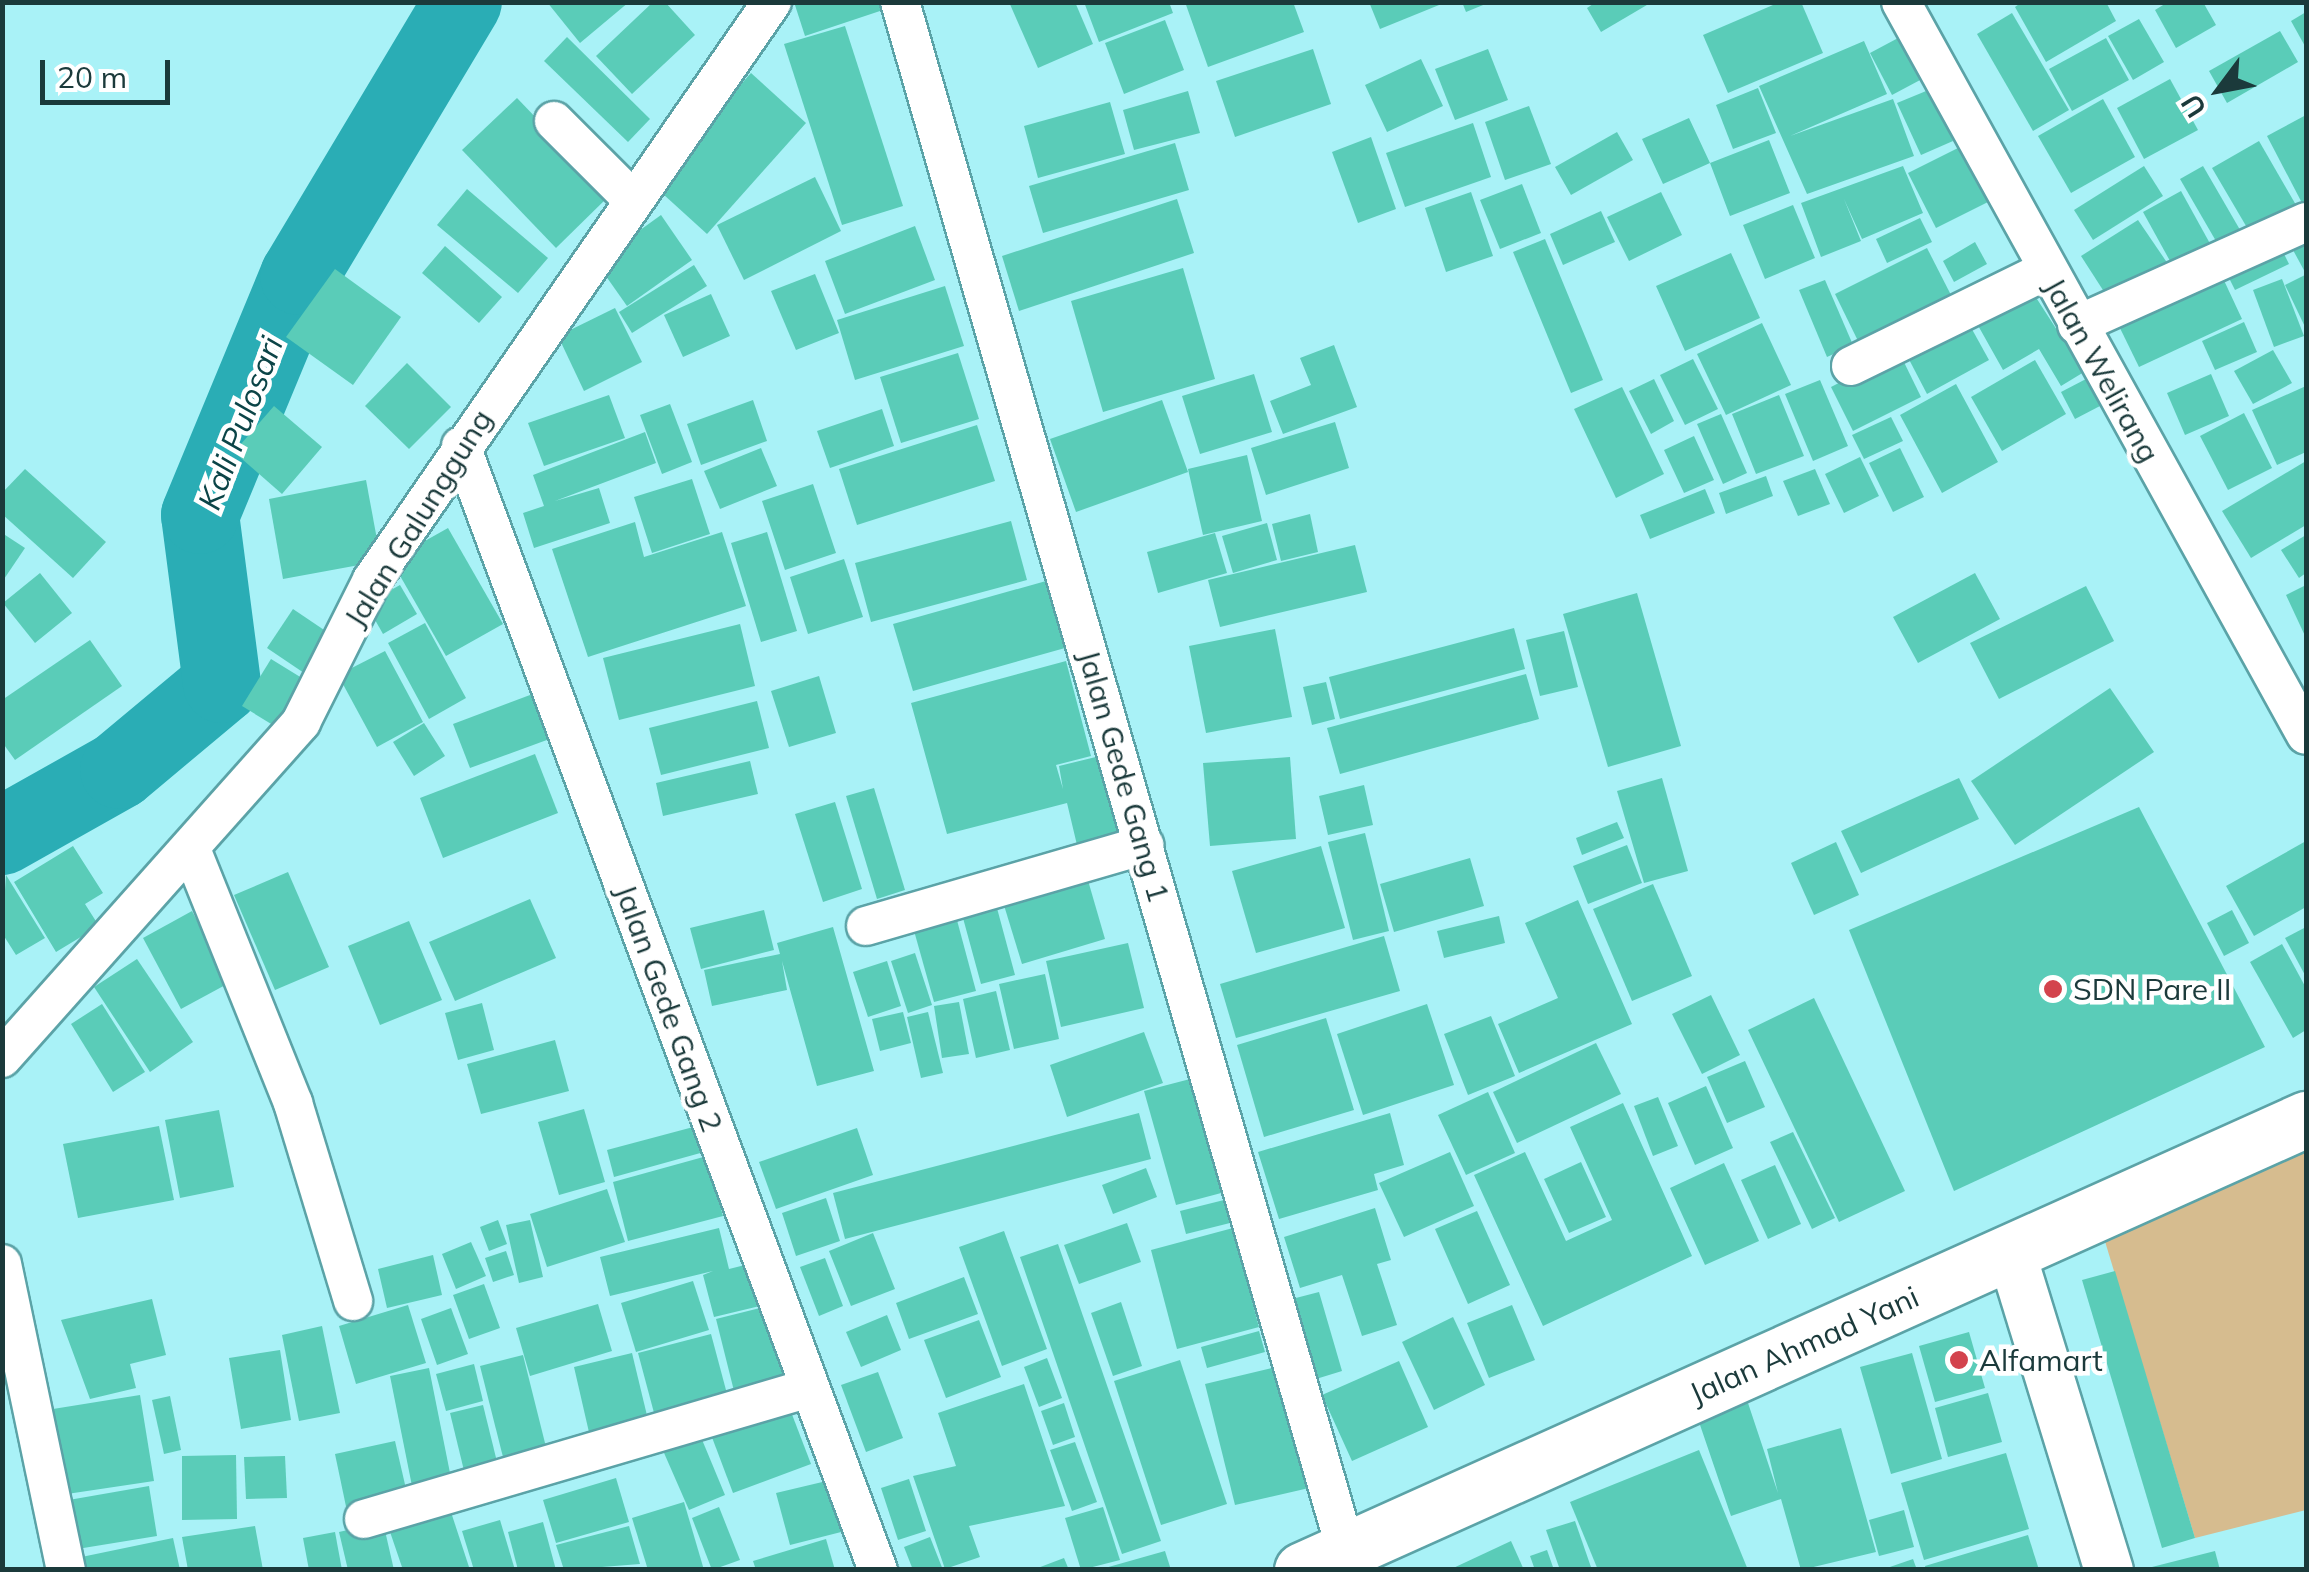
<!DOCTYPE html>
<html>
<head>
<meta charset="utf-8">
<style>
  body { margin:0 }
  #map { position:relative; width:2309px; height:1572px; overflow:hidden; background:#a9f2f7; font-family:Mulish,sans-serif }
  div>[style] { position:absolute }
  .green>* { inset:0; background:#d6bc8f }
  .river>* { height:78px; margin:-39px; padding:0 39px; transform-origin:39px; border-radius:39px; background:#2aadb5 }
  .building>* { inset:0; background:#5accb8 }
  .roads { filter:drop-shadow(2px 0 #5ba3a7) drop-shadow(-2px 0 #5ba3a7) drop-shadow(0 2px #5ba3a7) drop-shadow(0 -2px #5ba3a7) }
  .minor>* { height:38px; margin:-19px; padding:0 19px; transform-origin:19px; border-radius:19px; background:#fff }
  .tertiary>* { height:48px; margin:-24px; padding:0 24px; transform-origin:24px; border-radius:24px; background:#fff }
  .secondary>* { height:55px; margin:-27.5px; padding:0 27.5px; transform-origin:27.5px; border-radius:27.5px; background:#fff }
  .dots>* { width:28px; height:28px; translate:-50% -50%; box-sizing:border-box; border:5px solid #fff; border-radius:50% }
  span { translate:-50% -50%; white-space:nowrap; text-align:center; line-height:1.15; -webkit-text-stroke:9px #fff; paint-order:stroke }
  .street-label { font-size:30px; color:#1b3a3b }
  .poi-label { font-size:30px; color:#1b3a3b }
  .left { translate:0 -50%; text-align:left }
  .water-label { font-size:32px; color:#0b4447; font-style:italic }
  .frame { position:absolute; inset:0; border:5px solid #1b3a3b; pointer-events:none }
  .north { position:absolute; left:2169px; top:40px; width:100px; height:100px; -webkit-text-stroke:8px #fff; paint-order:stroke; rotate:238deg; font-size:28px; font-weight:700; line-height:40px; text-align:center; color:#1b3a3b }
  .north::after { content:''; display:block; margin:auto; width:35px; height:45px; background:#1b3a3b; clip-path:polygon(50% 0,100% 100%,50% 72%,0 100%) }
  .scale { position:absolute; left:40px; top:60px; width:130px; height:45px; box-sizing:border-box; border:5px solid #1b3a3b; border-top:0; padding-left:12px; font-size:30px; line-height:35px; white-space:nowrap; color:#1b3a3b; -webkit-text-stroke:8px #fff; paint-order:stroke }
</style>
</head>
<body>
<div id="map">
  <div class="green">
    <i style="clip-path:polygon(2306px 1119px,2306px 1510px,2195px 1538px,2097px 1215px)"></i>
  </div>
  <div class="river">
    <i style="left:2px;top:836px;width:134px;rotate:-29.4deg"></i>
    <i style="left:119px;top:770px;width:134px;rotate:-39.9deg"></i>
    <i style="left:222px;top:684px;width:170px;rotate:-97.4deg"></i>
    <i style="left:200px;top:515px;width:259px;rotate:-67.5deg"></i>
    <i style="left:299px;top:276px;width:319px;rotate:-59.1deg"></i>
  </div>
  <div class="building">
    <i style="clip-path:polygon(547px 2px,629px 2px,580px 43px)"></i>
    <i style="clip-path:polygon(653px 2px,665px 2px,695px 35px,632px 94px,596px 56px)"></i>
    <i style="clip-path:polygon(794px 2px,881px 2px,883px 10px,805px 36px)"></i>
    <i style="clip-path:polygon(1009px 2px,1075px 2px,1093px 44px,1038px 68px)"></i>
    <i style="clip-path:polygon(1084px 2px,1169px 2px,1173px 13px,1099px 42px)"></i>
    <i style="clip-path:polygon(1185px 2px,1293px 2px,1304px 32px,1208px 67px)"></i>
    <i style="clip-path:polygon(1369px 2px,1444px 2px,1444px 3px,1380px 29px)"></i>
    <i style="clip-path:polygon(1462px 2px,1488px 2px,1488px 3px,1466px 12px)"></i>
    <i style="clip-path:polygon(1596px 2px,1652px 2px,1601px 32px,1587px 8px)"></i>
    <i style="clip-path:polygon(1780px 2px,1801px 2px,1823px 53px,1728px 93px,1703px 35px)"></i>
    <i style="clip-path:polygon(2022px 2px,2106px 2px,2116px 21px,2046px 62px,2015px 7px)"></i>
    <i style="clip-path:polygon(2168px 2px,2203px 2px,2216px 25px,2176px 48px,2155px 10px)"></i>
    <i style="clip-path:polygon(2306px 12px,2306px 48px,2291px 21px)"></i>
    <i style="clip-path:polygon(2012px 13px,2069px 110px,2033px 131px,1977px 34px)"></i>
    <i style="clip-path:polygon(2139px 19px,2164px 62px,2133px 80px,2108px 36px)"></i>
    <i style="clip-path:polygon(1165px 20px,1184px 70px,1124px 94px,1105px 43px)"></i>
    <i style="clip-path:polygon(845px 26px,903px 206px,842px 225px,784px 44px)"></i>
    <i style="clip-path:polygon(2280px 31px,2298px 62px,2227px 103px,2209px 71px)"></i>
    <i style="clip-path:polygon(567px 37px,650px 119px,628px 142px,544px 61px)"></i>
    <i style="clip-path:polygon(1900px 37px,1922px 79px,1892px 95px,1870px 53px)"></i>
    <i style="clip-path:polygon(2106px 38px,2129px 80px,2072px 111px,2049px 69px)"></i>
    <i style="clip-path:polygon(1864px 41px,1887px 94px,1790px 136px,1893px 99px,1914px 156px,1807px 194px,1759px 86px)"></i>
    <i style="clip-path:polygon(1313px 49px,1331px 104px,1235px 137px,1216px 81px)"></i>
    <i style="clip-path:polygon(1488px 49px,1508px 100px,1455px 120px,1435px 69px)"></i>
    <i style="clip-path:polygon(1421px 59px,1443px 106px,1387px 132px,1365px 85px)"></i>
    <i style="clip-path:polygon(751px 73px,806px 123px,707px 234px,652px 184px)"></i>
    <i style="clip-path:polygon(2170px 79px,2198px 130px,2144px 159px,2117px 108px)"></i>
    <i style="clip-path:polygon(1758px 88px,1776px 133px,1733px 149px,1716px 105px)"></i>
    <i style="clip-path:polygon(1931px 89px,1953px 141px,1921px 155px,1897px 103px)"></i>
    <i style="clip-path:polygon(1188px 91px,1200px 133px,1134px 150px,1123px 110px)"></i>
    <i style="clip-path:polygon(517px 98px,610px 195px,556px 248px,462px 150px)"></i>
    <i style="clip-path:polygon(2103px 99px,2135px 157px,2071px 193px,2038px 136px)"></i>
    <i style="clip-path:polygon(1110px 102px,1125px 154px,1038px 178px,1024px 126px)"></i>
    <i style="clip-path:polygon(1529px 106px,1551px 164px,1505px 180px,1485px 122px)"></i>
    <i style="clip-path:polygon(2306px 115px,2306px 201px,2302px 203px,2267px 136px)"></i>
    <i style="clip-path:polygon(1689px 118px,1710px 163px,1769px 140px,1790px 193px,1730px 216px,1710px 163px,1663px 184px,1642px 139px)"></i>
    <i style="clip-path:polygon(1473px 123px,1491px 177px,1405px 207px,1386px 153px)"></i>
    <i style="clip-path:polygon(1617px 132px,1633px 160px,1571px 195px,1555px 167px)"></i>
    <i style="clip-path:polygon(1371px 137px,1396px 209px,1358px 223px,1332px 152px)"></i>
    <i style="clip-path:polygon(2259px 141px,2296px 205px,2249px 231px,2212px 168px)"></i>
    <i style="clip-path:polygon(1175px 143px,1189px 190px,1043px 233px,1029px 186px)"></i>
    <i style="clip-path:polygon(1962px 146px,1990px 201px,1936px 228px,1908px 173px)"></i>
    <i style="clip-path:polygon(1903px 166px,1923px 213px,1862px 239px,1844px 199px,1861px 241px,1821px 257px,1801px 203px)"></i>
    <i style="clip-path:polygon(2144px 166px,2163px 196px,2093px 240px,2074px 210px)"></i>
    <i style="clip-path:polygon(2203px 166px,2243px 235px,2220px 248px,2180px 179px)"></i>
    <i style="clip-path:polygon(815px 177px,841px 231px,744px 280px,717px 225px)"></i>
    <i style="clip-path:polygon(1522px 184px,1541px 233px,1500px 249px,1480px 200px)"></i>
    <i style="clip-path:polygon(467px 189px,548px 258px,518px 293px,437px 225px)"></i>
    <i style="clip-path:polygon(2181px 191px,2213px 249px,2175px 270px,2143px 212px)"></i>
    <i style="clip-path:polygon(1471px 192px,1493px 256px,1446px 272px,1425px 208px)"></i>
    <i style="clip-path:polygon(1661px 192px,1682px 235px,1629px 261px,1607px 217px)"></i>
    <i style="clip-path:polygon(1177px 199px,1194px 253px,1019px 311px,1002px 256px)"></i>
    <i style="clip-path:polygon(1793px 205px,1815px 258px,1765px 279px,1743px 225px)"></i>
    <i style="clip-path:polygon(1601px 211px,1615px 242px,1563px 265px,1550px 234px)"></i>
    <i style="clip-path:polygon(661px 215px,692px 260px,627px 306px,596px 262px)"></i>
    <i style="clip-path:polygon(1920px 218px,1932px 242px,1887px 263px,1876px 239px)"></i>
    <i style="clip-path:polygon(2138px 220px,2168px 264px,2110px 301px,2081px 256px)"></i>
    <i style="clip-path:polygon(915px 226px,935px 280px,845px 314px,825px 261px)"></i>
    <i style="clip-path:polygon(1545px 239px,1603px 380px,1571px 393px,1513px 252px)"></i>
    <i style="clip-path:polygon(1975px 242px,1987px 264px,1954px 282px,1943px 261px)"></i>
    <i style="clip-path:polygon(2306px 243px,2306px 274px,2293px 250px)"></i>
    <i style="clip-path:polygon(445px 246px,502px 297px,479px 323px,422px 273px)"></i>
    <i style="clip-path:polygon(2280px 246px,2289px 264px,2235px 290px,2226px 272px)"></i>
    <i style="clip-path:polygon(1927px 248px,1953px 299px,1860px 345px,1835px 294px)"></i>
    <i style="clip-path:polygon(1731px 253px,1760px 318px,1685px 351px,1656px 286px)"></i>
    <i style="clip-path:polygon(694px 265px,707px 286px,632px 333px,619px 312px)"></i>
    <i style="clip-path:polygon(1183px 268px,1215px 379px,1103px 412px,1071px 301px)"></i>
    <i style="clip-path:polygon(335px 269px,401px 317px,353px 385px,286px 337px)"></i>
    <i style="clip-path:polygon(815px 274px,839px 333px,796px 350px,771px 291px)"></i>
    <i style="clip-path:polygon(2221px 274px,2242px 319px,2139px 367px,2117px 322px)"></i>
    <i style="clip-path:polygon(2305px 275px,2306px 278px,2306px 329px,2285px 285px)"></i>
    <i style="clip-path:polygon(2282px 279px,2304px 336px,2274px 347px,2253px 290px)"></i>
    <i style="clip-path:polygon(1825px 280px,1853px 345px,1827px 357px,1799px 290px)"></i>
    <i style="clip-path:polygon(2026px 282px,2084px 372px,2061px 386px,2039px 349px,2003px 370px,1971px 313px)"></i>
    <i style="clip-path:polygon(945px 286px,964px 346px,855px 380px,837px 320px)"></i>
    <i style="clip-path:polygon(711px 294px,730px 336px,683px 357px,664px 315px)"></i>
    <i style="clip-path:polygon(615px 308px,642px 362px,584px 391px,558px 336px)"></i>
    <i style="clip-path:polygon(1963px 313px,1989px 360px,1927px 394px,1902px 346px)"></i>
    <i style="clip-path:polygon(2244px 322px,2257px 352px,2215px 370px,2202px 341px)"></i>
    <i style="clip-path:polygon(1762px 323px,1791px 385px,1726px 415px,1697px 354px)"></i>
    <i style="clip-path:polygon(1334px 345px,1357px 407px,1283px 434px,1270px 401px,1311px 385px,1300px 358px)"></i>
    <i style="clip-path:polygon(2273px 350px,2292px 383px,2253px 404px,2234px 371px)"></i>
    <i style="clip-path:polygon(1899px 352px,1921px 397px,1853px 431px,1831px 387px)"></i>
    <i style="clip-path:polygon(958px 353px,979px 419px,901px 443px,880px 377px)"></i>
    <i style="clip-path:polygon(1693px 359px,1718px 409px,1685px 425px,1660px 375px)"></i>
    <i style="clip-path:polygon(2035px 360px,2066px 414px,2002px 451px,1971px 397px)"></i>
    <i style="clip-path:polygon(407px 363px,451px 407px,409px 449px,365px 406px)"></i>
    <i style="clip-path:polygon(1254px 374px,1272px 432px,1200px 454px,1182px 396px)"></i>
    <i style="clip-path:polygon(2211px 374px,2229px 416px,2185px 435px,2167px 393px)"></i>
    <i style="clip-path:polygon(1654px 379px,1674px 421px,1651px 434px,1629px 391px)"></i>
    <i style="clip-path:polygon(2086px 379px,2100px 406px,2075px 419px,2061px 392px)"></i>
    <i style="clip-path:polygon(1820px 380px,1848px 446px,1813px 461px,1785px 394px)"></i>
    <i style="clip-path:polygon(1956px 384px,1998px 462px,1942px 493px,1900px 415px)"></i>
    <i style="clip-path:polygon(2306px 386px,2306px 452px,2277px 465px,2252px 410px)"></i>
    <i style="clip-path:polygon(1622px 387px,1664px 474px,1616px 498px,1574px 409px)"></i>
    <i style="clip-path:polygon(609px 395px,625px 438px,544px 466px,528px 423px)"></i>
    <i style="clip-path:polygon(1779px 395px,1804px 456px,1756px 474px,1732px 414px)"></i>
    <i style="clip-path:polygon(753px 400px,767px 441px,701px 465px,687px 424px)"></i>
    <i style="clip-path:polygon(1162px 400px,1188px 472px,1076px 512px,1050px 439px)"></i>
    <i style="clip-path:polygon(670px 404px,692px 462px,662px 474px,640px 415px)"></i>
    <i style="clip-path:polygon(274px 406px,322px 447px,282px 494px,234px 452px)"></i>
    <i style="clip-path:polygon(882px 409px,894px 446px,830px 468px,817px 431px)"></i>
    <i style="clip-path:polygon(2244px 413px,2272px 468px,2228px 490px,2200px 436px)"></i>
    <i style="clip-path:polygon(1721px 414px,1747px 473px,1723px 484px,1697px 424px)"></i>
    <i style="clip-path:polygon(1891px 417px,1903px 441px,1864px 459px,1852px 435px)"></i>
    <i style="clip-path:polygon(1335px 422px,1349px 468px,1266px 495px,1251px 448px)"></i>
    <i style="clip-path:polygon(977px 425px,995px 481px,857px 525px,839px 469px)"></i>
    <i style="clip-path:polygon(645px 432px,656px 463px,555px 501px,599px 488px,610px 523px,534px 548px,523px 513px,544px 506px,533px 475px)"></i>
    <i style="clip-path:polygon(1694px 436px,1714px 480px,1684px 493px,1664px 450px)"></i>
    <i style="clip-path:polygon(761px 448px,777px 486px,720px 509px,704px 471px)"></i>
    <i style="clip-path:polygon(1900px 448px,1924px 497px,1893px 512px,1869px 463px)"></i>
    <i style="clip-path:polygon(1247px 455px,1262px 521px,1203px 535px,1188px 469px)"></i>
    <i style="clip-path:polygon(1860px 457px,1879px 496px,1844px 513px,1825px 474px)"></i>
    <i style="clip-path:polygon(2306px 461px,2306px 525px,2251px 558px,2222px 511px)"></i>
    <i style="clip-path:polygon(25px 469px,106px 542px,73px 578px,2px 514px,2px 493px)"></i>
    <i style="clip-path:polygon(1815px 469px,1830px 504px,1798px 516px,1783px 481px)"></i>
    <i style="clip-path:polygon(1766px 476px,1773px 496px,1726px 514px,1719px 493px)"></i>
    <i style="clip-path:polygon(692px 479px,710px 534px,652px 553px,634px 497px)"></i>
    <i style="clip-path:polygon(366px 480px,381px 561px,283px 579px,269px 499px)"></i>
    <i style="clip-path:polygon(813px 484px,836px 553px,785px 570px,762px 501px)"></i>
    <i style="clip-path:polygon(1705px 489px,1715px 513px,1650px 539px,1640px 515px)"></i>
    <i style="clip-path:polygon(1310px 514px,1318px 552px,1281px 561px,1272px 524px)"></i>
    <i style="clip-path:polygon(1011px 521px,1027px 580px,871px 622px,855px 563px)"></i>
    <i style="clip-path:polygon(635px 522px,644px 557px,722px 532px,746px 606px,588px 657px,552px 549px)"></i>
    <i style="clip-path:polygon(1267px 523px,1277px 560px,1233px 573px,1222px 536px)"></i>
    <i style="clip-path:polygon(448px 528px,503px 624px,446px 656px,391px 560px)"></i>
    <i style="clip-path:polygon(767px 532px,797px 631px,761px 642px,731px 543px)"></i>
    <i style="clip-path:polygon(2px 533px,25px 548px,2px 582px)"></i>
    <i style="clip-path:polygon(1215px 533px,1227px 573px,1158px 593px,1147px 552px)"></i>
    <i style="clip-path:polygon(2306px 535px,2306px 573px,2299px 578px,2281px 550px)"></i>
    <i style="clip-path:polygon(1355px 545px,1367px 592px,1220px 627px,1208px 580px)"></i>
    <i style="clip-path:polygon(844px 559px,863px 617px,808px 634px,790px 577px)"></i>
    <i style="clip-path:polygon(40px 573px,72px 613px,35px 643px,3px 603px)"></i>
    <i style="clip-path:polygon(1975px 573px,2000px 619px,1918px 663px,1893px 617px)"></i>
    <i style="clip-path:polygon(1046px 581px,1065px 648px,913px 691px,893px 624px)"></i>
    <i style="clip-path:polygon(400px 585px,417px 614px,383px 634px,366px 604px)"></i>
    <i style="clip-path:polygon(2306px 585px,2306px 638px,2286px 595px)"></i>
    <i style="clip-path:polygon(2086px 586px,2114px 641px,1999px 699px,1970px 643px)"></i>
    <i style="clip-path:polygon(1637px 593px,1681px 746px,1608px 767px,1563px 614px)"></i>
    <i style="clip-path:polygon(293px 609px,333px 636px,307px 675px,267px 648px)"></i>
    <i style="clip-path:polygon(425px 623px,466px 698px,429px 719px,388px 643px)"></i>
    <i style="clip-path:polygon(740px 624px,755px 686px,619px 720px,603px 658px)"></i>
    <i style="clip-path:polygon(1514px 628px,1525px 669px,1340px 719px,1329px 677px)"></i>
    <i style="clip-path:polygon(1275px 629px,1292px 717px,1206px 733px,1189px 646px)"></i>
    <i style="clip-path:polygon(1564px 631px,1578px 687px,1540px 696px,1526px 640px)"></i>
    <i style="clip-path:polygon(90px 640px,122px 686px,15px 760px,2px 742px,2px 700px)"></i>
    <i style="clip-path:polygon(385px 651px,423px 722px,377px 747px,338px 675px)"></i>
    <i style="clip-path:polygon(271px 659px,310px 683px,281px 730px,242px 706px)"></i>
    <i style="clip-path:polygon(1066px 661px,1091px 756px,1056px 765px,1063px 789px,1059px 766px,1104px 755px,1121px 835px,1077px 845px,1067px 803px,947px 834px,911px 703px)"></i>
    <i style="clip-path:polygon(1526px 674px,1539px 719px,1340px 774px,1327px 728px)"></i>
    <i style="clip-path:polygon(819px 676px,836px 733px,789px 747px,771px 691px)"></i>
    <i style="clip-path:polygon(1326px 682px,1335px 719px,1312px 725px,1303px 687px)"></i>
    <i style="clip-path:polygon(2110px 688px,2154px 752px,2015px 845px,1971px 781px)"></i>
    <i style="clip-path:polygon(538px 692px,555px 737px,470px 768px,453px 724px)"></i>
    <i style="clip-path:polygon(757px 701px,769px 748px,661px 775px,649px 728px)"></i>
    <i style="clip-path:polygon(424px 723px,445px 756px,414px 776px,393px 742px)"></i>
    <i style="clip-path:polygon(535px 754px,558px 813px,443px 858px,420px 798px)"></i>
    <i style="clip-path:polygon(1290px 757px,1296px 839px,1210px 846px,1203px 763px)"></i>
    <i style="clip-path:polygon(750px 761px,758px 794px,663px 816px,656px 783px)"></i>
    <i style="clip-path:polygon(1662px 778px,1688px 871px,1644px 883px,1617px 791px)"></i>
    <i style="clip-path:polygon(1959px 778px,1979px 819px,1861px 873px,1841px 831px)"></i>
    <i style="clip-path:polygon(1364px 785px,1373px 825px,1328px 835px,1319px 796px)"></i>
    <i style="clip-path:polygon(874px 788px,905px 890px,877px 899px,846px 796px)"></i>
    <i style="clip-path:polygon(835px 802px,862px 889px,823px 902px,795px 814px)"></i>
    <i style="clip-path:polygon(2139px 807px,2265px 1047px,1954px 1191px,1849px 930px)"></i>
    <i style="clip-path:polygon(1617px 822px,1624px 838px,1582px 855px,1576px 838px)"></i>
    <i style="clip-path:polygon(1365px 833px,1389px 931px,1353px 940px,1328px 842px)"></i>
    <i style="clip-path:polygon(2306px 841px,2306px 907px,2254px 936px,2226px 886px)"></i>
    <i style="clip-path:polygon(1836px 842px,1859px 895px,1814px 915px,1791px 863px)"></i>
    <i style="clip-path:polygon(1627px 845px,1642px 883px,1588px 904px,1573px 866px)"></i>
    <i style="clip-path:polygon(73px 846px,103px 893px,85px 904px,99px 926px,56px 952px,14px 882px)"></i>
    <i style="clip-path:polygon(1321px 846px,1345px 928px,1256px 953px,1232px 871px)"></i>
    <i style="clip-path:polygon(1470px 858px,1484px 906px,1394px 932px,1380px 884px)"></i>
    <i style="clip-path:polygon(288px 872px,329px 967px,275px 990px,234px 895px)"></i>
    <i style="clip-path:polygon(6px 875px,45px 938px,16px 955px,2px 933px)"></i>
    <i style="clip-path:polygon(1087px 877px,1105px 939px,1022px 964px,1003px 902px)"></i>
    <i style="clip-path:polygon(1653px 884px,1692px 976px,1632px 1001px,1593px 909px)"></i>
    <i style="clip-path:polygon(994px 897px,1015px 975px,981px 984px,960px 907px)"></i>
    <i style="clip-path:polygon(530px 899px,556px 958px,455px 1001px,429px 942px)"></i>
    <i style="clip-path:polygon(1578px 900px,1632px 1024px,1519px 1073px,1498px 1024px,1558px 998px,1525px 923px)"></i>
    <i style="clip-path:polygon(954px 909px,976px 991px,934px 1002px,911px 920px)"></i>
    <i style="clip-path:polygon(764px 910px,774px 950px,701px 969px,690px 928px)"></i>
    <i style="clip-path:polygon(2232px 910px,2249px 943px,2224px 956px,2207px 923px)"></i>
    <i style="clip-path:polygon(192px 911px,229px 983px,181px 1009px,143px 938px)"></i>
    <i style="clip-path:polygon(1499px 916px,1505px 943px,1444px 958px,1437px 931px)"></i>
    <i style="clip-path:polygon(409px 921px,442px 1000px,380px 1025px,348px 946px)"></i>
    <i style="clip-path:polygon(833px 927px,874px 1071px,817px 1086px,782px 961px,787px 990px,712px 1006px,704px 970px,780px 954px,777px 943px)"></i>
    <i style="clip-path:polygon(2306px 927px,2306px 977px,2285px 938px)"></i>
    <i style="clip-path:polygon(1384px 936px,1400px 991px,1236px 1038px,1220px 984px)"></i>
    <i style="clip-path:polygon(1128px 943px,1144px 1008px,1061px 1027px,1046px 961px)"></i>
    <i style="clip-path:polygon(2282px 944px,2306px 988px,2306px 1030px,2293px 1038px,2250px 962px)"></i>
    <i style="clip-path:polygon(915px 953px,932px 1005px,908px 1013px,891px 961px)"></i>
    <i style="clip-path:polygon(137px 959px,193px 1042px,150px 1072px,94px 987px)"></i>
    <i style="clip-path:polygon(887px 961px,901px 1006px,868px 1017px,853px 972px)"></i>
    <i style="clip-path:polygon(1045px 974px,1059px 1039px,1014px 1049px,999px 984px)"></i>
    <i style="clip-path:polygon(996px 991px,1010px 1050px,976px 1058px,963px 999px)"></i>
    <i style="clip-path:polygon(1711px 995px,1740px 1055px,1702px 1074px,1672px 1014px)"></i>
    <i style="clip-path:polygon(1814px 998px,1905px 1191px,1839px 1222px,1748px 1030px)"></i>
    <i style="clip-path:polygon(959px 1002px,969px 1054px,942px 1058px,934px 1006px)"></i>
    <i style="clip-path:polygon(482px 1003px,494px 1050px,458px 1060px,445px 1013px)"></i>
    <i style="clip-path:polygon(102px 1004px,145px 1072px,113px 1092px,71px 1024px)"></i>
    <i style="clip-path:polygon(1427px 1004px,1454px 1085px,1363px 1115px,1337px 1034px)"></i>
    <i style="clip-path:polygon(903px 1012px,911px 1043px,880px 1051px,872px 1019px)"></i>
    <i style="clip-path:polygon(928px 1012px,943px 1073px,921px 1078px,907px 1017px)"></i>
    <i style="clip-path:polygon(1491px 1016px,1515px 1076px,1468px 1095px,1444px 1034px)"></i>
    <i style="clip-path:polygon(1326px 1018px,1354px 1110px,1264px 1137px,1237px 1045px)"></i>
    <i style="clip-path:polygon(1144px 1032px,1163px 1083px,1067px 1117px,1050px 1065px)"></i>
    <i style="clip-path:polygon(555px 1040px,569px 1091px,481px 1114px,467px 1064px)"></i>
    <i style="clip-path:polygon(1596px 1043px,1621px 1094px,1517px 1143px,1493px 1092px)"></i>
    <i style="clip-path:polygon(1745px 1061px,1765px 1107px,1727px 1123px,1707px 1077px)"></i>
    <i style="clip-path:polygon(1194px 1078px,1225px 1192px,1176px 1205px,1144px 1091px)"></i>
    <i style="clip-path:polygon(1706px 1086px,1733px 1148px,1695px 1165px,1668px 1103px)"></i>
    <i style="clip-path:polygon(1488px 1092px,1515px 1153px,1466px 1175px,1438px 1115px)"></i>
    <i style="clip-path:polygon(1658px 1097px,1678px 1146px,1653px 1156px,1634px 1106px)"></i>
    <i style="clip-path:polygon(1623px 1103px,1692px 1256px,1543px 1326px,1474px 1175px,1525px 1152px,1566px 1241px,1612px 1220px,1570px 1127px)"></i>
    <i style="clip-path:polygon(584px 1109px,605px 1182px,559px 1195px,538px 1122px)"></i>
    <i style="clip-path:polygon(219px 1110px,234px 1187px,180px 1198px,165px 1120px)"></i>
    <i style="clip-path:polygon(1139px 1113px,1151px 1159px,845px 1239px,833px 1193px)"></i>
    <i style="clip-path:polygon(1390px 1113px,1404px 1165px,1374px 1174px,1378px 1190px,1279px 1219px,1258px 1152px)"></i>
    <i style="clip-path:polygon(159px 1126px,174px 1200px,78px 1218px,63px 1144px)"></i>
    <i style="clip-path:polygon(697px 1126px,704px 1152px,614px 1177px,607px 1150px)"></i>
    <i style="clip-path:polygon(857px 1128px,873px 1175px,776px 1209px,759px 1162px)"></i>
    <i style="clip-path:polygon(1793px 1132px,1835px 1218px,1812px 1229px,1770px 1142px)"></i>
    <i style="clip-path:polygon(1450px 1152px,1474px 1206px,1404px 1237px,1379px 1183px)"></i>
    <i style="clip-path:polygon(707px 1156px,723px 1216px,628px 1241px,613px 1182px)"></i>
    <i style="clip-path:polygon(1581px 1162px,1606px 1217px,1569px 1233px,1544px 1179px)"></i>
    <i style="clip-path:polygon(1724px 1163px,1759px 1241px,1705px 1265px,1670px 1188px)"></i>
    <i style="clip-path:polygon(1775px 1165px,1801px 1224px,1768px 1239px,1741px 1180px)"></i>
    <i style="clip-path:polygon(1146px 1168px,1157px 1197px,1113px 1214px,1102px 1185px)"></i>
    <i style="clip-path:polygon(607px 1189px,625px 1242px,547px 1267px,530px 1214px)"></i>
    <i style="clip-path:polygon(826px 1198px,840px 1241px,796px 1256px,782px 1213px)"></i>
    <i style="clip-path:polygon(1232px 1198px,1238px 1221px,1186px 1234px,1180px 1211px)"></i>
    <i style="clip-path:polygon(1375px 1208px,1391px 1260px,1377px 1264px,1397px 1325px,1362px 1336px,1342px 1275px,1300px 1288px,1284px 1237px)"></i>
    <i style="clip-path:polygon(1477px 1211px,1510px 1285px,1468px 1304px,1435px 1229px)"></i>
    <i style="clip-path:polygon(498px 1220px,507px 1244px,489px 1251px,480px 1227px)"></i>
    <i style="clip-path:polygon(530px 1220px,543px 1277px,519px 1283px,506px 1225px)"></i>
    <i style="clip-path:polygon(1127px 1223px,1141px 1262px,1079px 1284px,1064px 1245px)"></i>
    <i style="clip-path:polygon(719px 1228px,729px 1269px,753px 1263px,764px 1305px,714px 1317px,703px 1275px,713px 1271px,610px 1296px,600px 1257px)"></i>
    <i style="clip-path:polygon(1233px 1228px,1259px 1327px,1177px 1349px,1151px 1250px)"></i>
    <i style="clip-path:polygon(1004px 1231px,1047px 1349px,1002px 1366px,959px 1247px)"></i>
    <i style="clip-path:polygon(873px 1233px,895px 1289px,851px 1306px,829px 1251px)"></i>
    <i style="clip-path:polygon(471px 1242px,486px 1276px,456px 1289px,442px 1254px)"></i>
    <i style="clip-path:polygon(1058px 1244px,1161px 1541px,1122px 1554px,1020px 1257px)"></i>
    <i style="clip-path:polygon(506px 1251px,514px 1275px,493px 1282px,485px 1258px)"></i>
    <i style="clip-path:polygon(433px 1255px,442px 1295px,387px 1308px,378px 1269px)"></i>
    <i style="clip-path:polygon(825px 1258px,843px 1306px,819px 1316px,800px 1267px)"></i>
    <i style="clip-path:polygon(2115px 1271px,2195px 1538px,2162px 1548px,2082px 1280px)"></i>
    <i style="clip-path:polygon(964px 1277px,978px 1314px,909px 1339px,896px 1303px)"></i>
    <i style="clip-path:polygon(693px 1281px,709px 1330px,636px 1352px,621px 1303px)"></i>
    <i style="clip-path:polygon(484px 1284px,500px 1328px,469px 1339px,453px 1295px)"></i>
    <i style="clip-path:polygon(1319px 1292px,1342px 1371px,1316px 1379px,1292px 1299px)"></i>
    <i style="clip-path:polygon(152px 1299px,166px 1355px,130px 1364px,136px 1388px,90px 1399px,61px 1320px)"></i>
    <i style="clip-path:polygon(1121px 1302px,1142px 1366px,1113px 1376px,1091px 1313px)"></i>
    <i style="clip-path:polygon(598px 1304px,612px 1351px,530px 1376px,516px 1328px)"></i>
    <i style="clip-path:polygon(408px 1305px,426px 1363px,356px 1384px,339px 1326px)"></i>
    <i style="clip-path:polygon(1512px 1305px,1535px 1360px,1489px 1378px,1467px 1323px)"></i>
    <i style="clip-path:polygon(768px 1306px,790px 1390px,737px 1403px,716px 1319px)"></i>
    <i style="clip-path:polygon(451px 1308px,468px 1354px,437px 1365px,421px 1319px)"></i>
    <i style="clip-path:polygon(887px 1315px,901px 1350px,861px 1367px,846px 1332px)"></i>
    <i style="clip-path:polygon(1453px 1317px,1485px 1385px,1434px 1410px,1402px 1342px)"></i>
    <i style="clip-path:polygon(979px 1320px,1001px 1377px,946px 1398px,924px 1340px)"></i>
    <i style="clip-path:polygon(322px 1326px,340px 1413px,299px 1421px,282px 1335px)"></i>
    <i style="clip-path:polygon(1259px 1331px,1265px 1352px,1207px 1368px,1201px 1347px)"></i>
    <i style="clip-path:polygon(1969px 1332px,1985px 1388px,1935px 1402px,1919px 1346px)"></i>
    <i style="clip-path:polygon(711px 1334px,730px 1405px,657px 1424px,638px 1353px)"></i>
    <i style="clip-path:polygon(280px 1350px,291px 1420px,241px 1429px,229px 1358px)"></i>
    <i style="clip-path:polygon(632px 1353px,650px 1428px,591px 1441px,574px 1367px)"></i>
    <i style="clip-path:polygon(1912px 1353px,1942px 1459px,1891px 1474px,1860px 1367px)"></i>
    <i style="clip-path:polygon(523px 1355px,548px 1455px,505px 1465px,480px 1366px)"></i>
    <i style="clip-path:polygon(1047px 1358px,1062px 1398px,1039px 1407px,1024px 1367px)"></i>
    <i style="clip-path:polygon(1180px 1360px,1227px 1504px,1161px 1525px,1114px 1381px)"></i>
    <i style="clip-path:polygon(1399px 1361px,1428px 1427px,1352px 1461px,1322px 1395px)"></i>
    <i style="clip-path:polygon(474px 1364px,483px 1401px,446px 1411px,436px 1374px)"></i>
    <i style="clip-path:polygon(1280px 1366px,1309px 1488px,1235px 1505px,1205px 1384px)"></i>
    <i style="clip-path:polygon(429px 1368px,453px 1488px,414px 1496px,390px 1376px)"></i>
    <i style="clip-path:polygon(878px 1372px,903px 1438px,866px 1452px,841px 1385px)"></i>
    <i style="clip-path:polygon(1024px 1384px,1065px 1506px,969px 1526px,980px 1557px,945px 1569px,913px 1476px,956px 1466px,938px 1413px)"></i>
    <i style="clip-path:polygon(1988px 1393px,2002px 1442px,1948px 1457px,1935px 1408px)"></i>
    <i style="clip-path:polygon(140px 1395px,154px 1481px,67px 1494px,53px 1409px)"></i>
    <i style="clip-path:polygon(170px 1396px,181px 1450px,164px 1454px,152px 1400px)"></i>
    <i style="clip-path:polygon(1064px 1403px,1075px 1437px,1053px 1445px,1041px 1411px)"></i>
    <i style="clip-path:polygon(1748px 1403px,1778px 1493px,1767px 1449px,1841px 1428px,1876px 1552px,1801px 1570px,1781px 1499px,1731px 1516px,1698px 1419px)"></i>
    <i style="clip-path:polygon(788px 1404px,811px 1464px,733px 1493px,710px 1432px)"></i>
    <i style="clip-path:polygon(483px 1405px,500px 1474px,467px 1483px,450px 1413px)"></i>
    <i style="clip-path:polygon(698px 1430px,725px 1495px,689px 1510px,661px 1446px)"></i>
    <i style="clip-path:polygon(395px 1441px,409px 1502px,348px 1516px,335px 1454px)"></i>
    <i style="clip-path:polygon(1075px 1442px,1097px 1502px,1072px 1511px,1050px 1450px)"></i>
    <i style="clip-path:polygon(1699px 1450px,1748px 1570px,1598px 1570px,1570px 1502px)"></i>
    <i style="clip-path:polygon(2006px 1453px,2029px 1529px,1924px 1560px,1901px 1483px)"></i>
    <i style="clip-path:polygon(236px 1455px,237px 1519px,182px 1520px,182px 1456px)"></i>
    <i style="clip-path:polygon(285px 1456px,287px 1498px,246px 1499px,244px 1457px)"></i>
    <i style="clip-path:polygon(616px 1478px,629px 1522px,556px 1543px,543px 1500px)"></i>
    <i style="clip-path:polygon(835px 1479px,849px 1530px,790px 1545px,776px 1493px)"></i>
    <i style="clip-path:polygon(909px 1479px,926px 1531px,898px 1540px,881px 1488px)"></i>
    <i style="clip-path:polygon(149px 1486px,157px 1536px,71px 1550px,63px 1501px)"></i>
    <i style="clip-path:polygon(684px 1502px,704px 1570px,648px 1570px,632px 1518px)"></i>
    <i style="clip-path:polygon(448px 1503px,470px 1570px,403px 1570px,387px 1523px)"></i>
    <i style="clip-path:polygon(719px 1507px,740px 1560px,712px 1570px,692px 1518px)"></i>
    <i style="clip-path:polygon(1103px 1507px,1120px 1560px,1081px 1570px,1065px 1518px)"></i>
    <i style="clip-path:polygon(1904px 1510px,1914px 1547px,1879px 1556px,1869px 1520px)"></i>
    <i style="clip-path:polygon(500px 1520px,515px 1570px,474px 1570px,462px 1531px)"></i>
    <i style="clip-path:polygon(1575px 1521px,1592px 1570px,1560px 1570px,1546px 1530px)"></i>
    <i style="clip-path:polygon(383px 1522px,394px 1570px,348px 1570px,339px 1532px)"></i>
    <i style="clip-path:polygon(543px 1522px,556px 1570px,518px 1570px,508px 1532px)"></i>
    <i style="clip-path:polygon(255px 1526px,263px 1570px,188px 1570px,182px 1537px)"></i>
    <i style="clip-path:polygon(629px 1526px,640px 1564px,564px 1570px,556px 1545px)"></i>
    <i style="clip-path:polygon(335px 1532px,342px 1570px,309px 1570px,303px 1538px)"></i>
    <i style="clip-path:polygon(2028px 1535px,2039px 1570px,1926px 1570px,1925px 1566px)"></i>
    <i style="clip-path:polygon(930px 1537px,943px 1570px,913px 1570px,904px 1547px)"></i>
    <i style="clip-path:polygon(173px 1538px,180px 1570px,69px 1570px,67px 1560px)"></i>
    <i style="clip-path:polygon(826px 1539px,835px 1570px,756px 1570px,753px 1561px)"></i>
    <i style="clip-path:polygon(1511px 1541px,1524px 1570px,1449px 1570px)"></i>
    <i style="clip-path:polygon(1547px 1550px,1554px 1570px,1535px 1570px,1530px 1556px)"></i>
    <i style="clip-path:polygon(1165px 1551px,1171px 1570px,1105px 1570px,1105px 1568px)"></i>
    <i style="clip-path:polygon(2215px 1551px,2220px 1570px,2148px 1570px,2148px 1568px)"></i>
    <i style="clip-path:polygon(1064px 1558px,1069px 1570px,1035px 1570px,1035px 1569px)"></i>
    <i style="clip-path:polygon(1913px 1559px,1917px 1570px,1884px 1570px,1884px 1569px)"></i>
  </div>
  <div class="roads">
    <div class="minor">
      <i style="left:900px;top:2px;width:1611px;rotate:73.93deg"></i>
      <i style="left:1901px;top:2px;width:837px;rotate:61.08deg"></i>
      <i style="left:554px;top:121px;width:112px;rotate:45deg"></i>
      <i style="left:2077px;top:325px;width:251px;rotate:-24.2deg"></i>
      <i style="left:1851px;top:366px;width:218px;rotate:-26.1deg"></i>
      <i style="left:461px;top:446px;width:1199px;rotate:69.65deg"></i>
      <i style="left:191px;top:849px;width:274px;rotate:68.1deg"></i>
      <i style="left:293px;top:1103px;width:207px;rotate:73.1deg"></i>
      <i style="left:866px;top:926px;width:290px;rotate:-16.2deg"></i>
      <i style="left:2px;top:1058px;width:450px;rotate:-48.3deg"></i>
      <i style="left:301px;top:722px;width:159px;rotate:-63.4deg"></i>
      <i style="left:372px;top:580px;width:703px;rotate:-55.32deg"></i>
      <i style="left:2px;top:1264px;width:313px;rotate:78.2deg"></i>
      <i style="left:364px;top:1519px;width:461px;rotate:-16.4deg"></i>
    </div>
    <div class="tertiary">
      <i style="left:2011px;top:1252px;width:333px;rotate:72.9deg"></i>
    </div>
    <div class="secondary">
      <i style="left:1302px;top:1570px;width:1101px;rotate:-24.19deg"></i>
    </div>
  </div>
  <div class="dots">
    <i style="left:2053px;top:989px;background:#d3434d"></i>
    <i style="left:1959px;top:1360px;background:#d3434d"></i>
  </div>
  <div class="street-label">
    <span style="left:2102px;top:370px;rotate:61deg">Jalan Welirang</span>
    <span style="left:418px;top:518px;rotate:-58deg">Jalan Galunggung</span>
    <span style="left:1124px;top:776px;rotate:74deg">Jalan Gede Gang 1</span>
    <span style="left:669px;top:1008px;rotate:70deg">Jalan Gede Gang 2</span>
    <span style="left:1804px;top:1345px;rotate:-24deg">Jalan Ahmad Yani</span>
  </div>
  <div class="poi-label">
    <span class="left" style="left:2073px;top:989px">SDN Pare II</span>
    <span class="left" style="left:1979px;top:1360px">Alfamart</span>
  </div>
  <div class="water-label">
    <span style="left:240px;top:423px;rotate:-69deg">Kali Pulosari</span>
  </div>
  <div class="frame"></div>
  <div class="north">U</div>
  <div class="scale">20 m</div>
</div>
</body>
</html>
